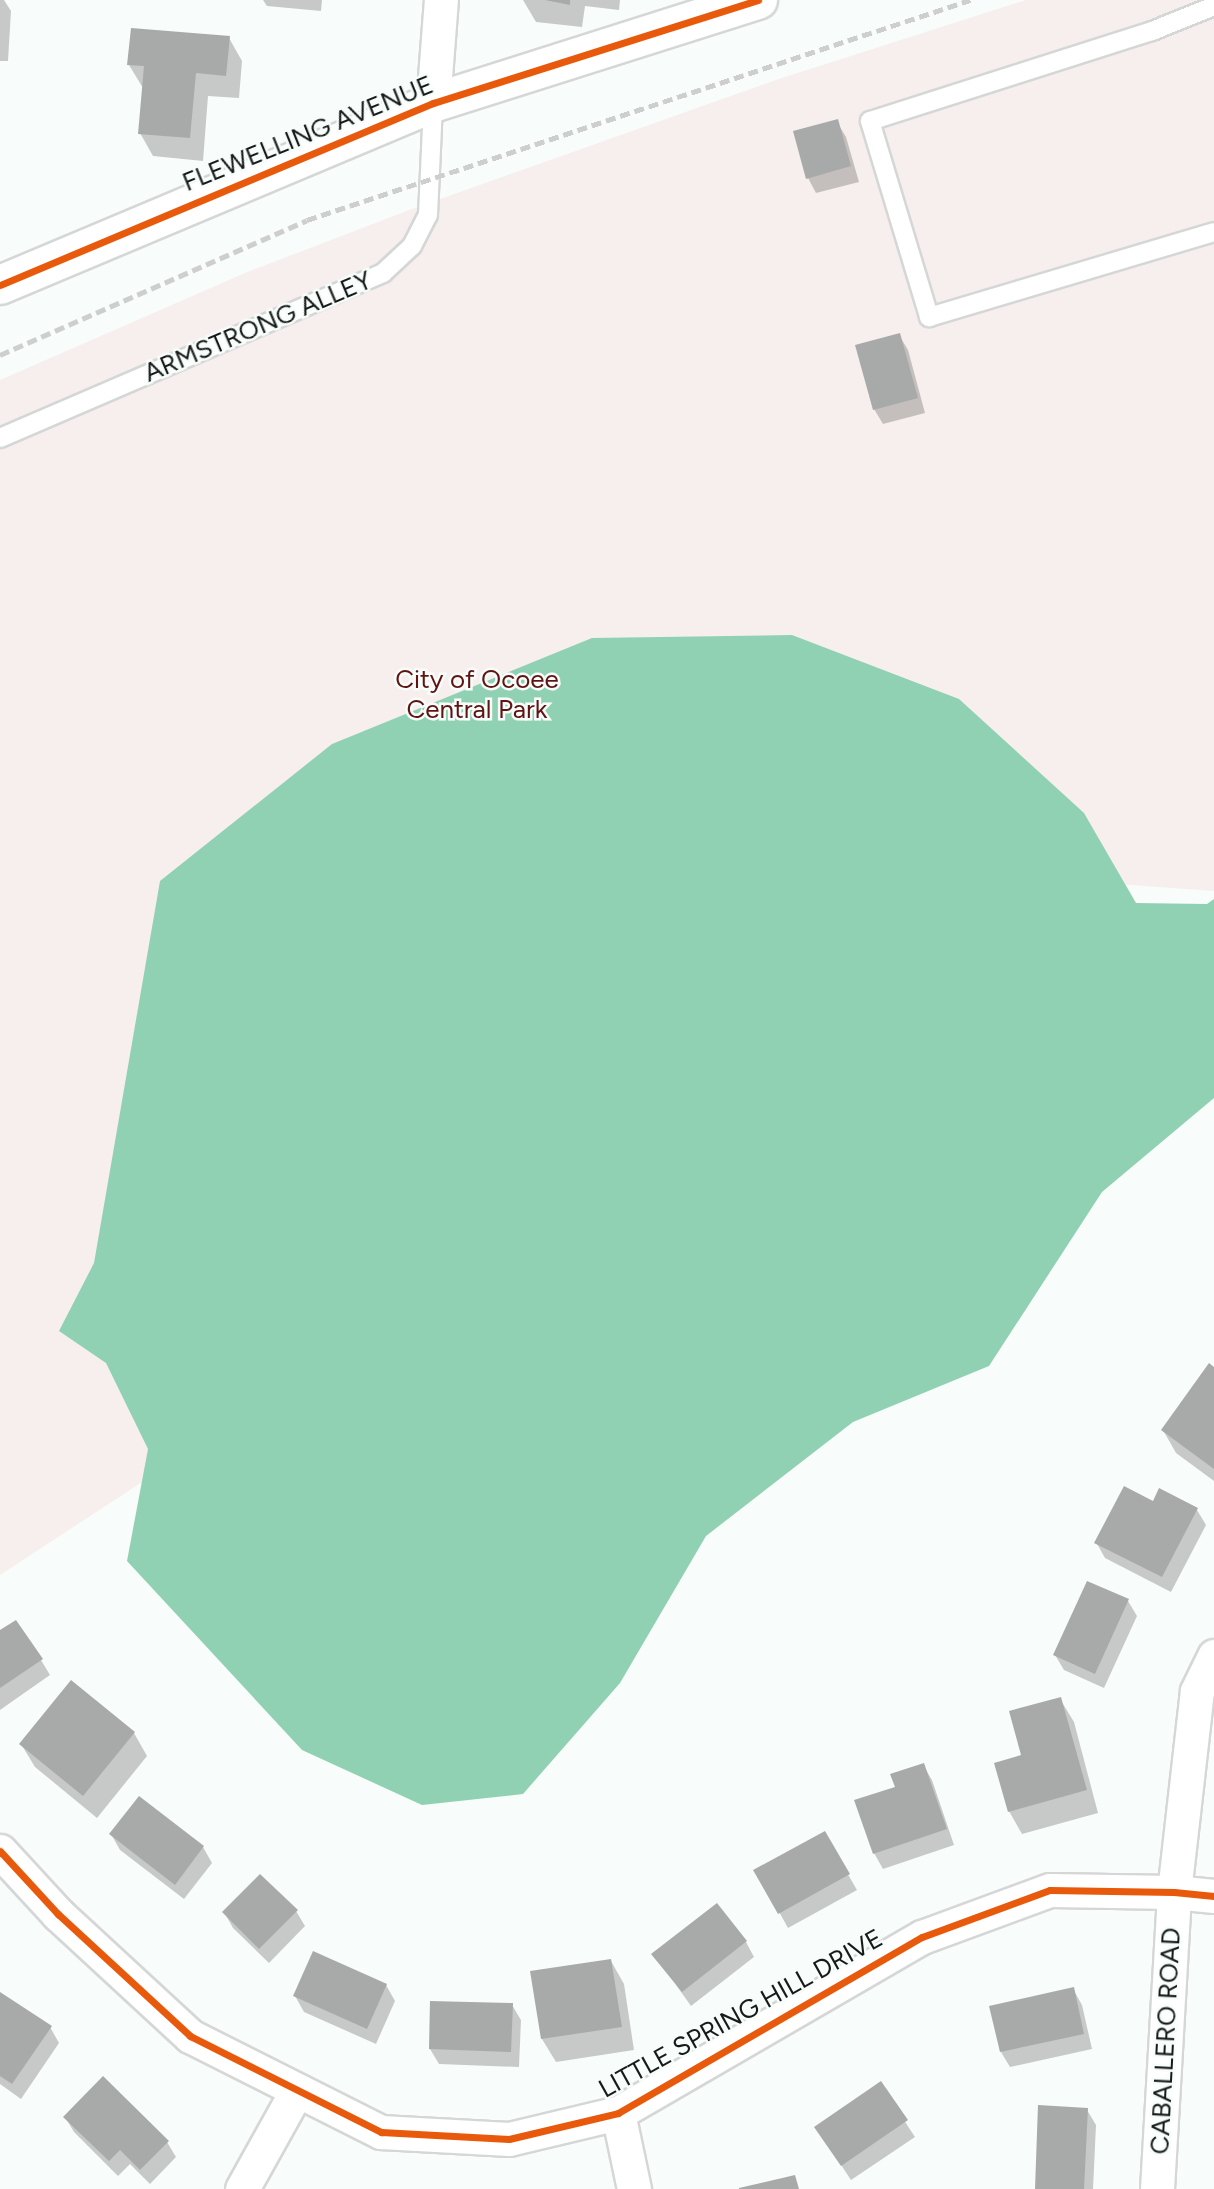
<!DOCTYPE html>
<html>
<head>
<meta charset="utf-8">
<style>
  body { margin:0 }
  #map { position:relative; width:1214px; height:2189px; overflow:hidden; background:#f8fcfa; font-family:Figtree,sans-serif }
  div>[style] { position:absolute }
  .green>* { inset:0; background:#f6efed }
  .water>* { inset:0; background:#91d1b3 }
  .shadow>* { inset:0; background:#0003 }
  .building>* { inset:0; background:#a7aaa9 }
  .roads { filter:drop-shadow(2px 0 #d5d7d6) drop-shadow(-2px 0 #d5d7d6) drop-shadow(0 2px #d5d7d6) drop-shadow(0 -2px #d5d7d6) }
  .service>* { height:18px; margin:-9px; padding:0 9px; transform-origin:9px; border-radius:9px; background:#fefffe }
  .minor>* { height:33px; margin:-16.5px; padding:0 16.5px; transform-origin:16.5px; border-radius:16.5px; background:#fefffe }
  .tertiary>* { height:38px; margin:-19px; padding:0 19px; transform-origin:19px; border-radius:19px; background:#fefffe }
  .rail>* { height:5px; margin-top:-2.5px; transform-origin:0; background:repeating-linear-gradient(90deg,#cdcecd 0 10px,transparent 0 15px) }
  .cycleway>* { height:7px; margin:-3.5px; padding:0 3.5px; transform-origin:3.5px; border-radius:3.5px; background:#e8590c }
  span { translate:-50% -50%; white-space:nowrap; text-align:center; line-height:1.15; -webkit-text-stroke:5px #f7fdfa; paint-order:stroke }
  .street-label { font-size:26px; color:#181a19 }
  .park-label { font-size:26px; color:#601311 }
</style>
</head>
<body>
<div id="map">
  <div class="green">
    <i style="clip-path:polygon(1026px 0,1214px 0,1214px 891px,1019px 877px,939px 961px,0 1575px,0 380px,245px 273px,412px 209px,779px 79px)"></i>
  </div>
  <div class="water">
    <i style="clip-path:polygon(792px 635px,959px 699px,1084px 813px,1136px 903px,1207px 904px,1214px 899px,1214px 1098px,1102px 1192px,989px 1366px,853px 1422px,706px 1536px,620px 1683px,523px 1794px,422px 1805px,302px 1750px,127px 1561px,148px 1449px,106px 1363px,59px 1331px,94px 1263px,160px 881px,332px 744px,592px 638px)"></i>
  </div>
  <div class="shadow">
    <i style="clip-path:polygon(0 0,4px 0,11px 11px,8px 61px,0 61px)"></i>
    <i style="clip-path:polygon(263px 0,322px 0,321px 11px,267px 6px)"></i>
    <i style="clip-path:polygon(523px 0,620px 0,619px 10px,585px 6px,582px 27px,536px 22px)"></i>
    <i style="clip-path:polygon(229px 38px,242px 61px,239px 98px,208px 96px,203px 161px,153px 156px,140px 133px,143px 88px,129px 65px)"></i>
    <i style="clip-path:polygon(837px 122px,846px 137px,859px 182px,816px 193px,808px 178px)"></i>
    <i style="clip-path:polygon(899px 335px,908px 350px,925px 413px,883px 424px,874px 409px)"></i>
    <i style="clip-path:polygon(1214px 1369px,1214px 1481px,1176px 1453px,1163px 1430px)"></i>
    <i style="clip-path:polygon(1154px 1503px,1197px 1510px,1206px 1525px,1171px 1592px,1105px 1558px,1096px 1542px)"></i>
    <i style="clip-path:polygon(1128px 1601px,1137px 1616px,1104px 1688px,1064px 1670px,1055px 1655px)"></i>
    <i style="clip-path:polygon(0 1631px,41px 1660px,50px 1675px,0 1710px)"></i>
    <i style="clip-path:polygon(72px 1683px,134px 1733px,147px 1756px,97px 1818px,35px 1767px,21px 1744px)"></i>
    <i style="clip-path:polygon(1060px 1699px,1074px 1722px,1098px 1813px,1022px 1834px,1009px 1811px)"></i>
    <i style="clip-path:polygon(923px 1765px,932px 1780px,954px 1845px,883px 1869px,874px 1853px,897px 1788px)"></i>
    <i style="clip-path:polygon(140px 1798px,203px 1847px,212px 1863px,184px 1899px,120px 1850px,111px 1834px)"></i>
    <i style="clip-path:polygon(824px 1833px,857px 1890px,788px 1928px,756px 1870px)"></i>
    <i style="clip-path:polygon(296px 1911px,305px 1926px,269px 1963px,233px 1928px,224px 1912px)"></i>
    <i style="clip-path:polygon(746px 1942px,754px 1957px,691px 2006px,654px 1954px)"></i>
    <i style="clip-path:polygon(611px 1961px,624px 1984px,634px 2050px,556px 2062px,542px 2039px)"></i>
    <i style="clip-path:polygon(386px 1985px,395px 2001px,376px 2044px,304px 2012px,295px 1996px)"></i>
    <i style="clip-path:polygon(1073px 1989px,1082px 2005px,1092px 2049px,1010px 2067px,1001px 2052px)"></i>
    <i style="clip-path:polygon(0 1994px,50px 2027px,59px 2043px,21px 2099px,0 2084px)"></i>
    <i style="clip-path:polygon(512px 2005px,521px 2020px,519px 2067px,439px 2064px,430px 2049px)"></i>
    <i style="clip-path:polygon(880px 2084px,915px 2137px,851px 2180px,816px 2127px)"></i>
    <i style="clip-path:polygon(1087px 2110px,1096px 2125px,1093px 2189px,1036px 2189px)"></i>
    <i style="clip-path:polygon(65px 2117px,167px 2142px,176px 2157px,150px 2184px,130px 2164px,118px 2176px,74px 2132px)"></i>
  </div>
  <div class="building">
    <i style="clip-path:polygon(545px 0,570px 0,570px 5px)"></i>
    <i style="clip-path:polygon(131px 28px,230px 36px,226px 76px,196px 73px,190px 138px,138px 134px,144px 66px,127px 65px)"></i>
    <i style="clip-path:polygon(838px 119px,851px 166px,806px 179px,793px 131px)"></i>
    <i style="clip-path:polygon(900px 333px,918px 398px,873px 410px,855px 345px)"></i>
    <i style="clip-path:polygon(1209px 1363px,1214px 1367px,1214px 1469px,1161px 1430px)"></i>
    <i style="clip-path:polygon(1124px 1486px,1153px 1501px,1159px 1488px,1198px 1508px,1162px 1577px,1094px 1543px)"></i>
    <i style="clip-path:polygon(1087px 1581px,1129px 1599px,1095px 1674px,1053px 1655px)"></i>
    <i style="clip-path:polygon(16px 1620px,43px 1659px,0 1688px,0 1630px)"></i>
    <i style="clip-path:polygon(71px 1680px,135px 1732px,83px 1796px,19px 1744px)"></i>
    <i style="clip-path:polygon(1061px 1697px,1087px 1790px,1008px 1812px,994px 1763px,1021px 1755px,1009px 1711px)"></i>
    <i style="clip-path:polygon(924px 1763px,947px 1829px,873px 1854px,854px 1800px,895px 1787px,890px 1774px)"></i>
    <i style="clip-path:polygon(139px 1796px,204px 1846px,175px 1885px,109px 1834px)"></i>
    <i style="clip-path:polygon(825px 1831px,850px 1874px,778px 1914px,753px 1870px)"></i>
    <i style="clip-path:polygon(260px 1874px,298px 1910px,259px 1949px,222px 1912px)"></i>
    <i style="clip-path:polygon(717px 1903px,747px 1941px,682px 1992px,651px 1954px)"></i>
    <i style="clip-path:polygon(313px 1951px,387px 1984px,367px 2029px,293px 1996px)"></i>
    <i style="clip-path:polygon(611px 1959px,622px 2027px,541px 2039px,530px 1971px)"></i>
    <i style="clip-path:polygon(1074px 1987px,1084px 2034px,1000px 2052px,989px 2006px)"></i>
    <i style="clip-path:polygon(0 1992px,52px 2026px,12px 2084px,0 2076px)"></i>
    <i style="clip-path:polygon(430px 2001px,513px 2003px,511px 2052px,429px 2049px)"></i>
    <i style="clip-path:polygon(103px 2076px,169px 2141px,140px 2170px,120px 2150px,109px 2161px,63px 2117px)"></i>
    <i style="clip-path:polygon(881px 2081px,908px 2120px,841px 2166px,814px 2127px)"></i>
    <i style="clip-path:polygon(1038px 2105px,1088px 2108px,1084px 2189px,1035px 2189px)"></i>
    <i style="clip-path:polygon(795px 2175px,799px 2189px,739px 2189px,739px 2188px)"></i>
  </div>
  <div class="roads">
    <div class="service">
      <i style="left:1214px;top:6px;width:67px;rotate:158deg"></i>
      <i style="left:1152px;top:31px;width:296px;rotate:162.3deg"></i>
      <i style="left:870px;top:121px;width:205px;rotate:73.2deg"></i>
      <i style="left:929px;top:317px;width:297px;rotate:-16.6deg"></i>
      <i style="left:0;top:438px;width:417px;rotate:-23.3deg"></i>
      <i style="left:383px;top:273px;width:40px;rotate:-43deg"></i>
      <i style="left:412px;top:246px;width:35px;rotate:-63deg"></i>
      <i style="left:428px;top:215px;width:112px;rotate:-87.4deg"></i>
    </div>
    <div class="minor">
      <i style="left:433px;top:103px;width:103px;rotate:-85.6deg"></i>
      <i style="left:0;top:1851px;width:86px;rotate:47.4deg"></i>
      <i style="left:58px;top:1914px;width:180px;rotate:42.7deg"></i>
      <i style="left:190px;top:2036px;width:214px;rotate:26.7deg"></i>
      <i style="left:381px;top:2132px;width:128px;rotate:3.1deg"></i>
      <i style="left:509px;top:2139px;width:112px;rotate:-13.4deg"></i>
      <i style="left:618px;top:2113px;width:351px;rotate:-30.1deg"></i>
      <i style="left:922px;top:1937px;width:136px;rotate:-20.2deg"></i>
      <i style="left:1050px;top:1890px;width:124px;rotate:0.9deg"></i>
      <i style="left:1174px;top:1892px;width:40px;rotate:5.7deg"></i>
      <i style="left:618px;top:2113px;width:78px;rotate:78.1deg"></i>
      <i style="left:242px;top:2189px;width:113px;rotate:-60.9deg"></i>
      <i style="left:1157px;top:2189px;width:297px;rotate:-86.7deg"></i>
      <i style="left:1174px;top:1892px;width:202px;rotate:-83.5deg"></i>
      <i style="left:1197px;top:1691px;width:39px;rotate:-64deg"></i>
    </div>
    <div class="tertiary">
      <i style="left:0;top:285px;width:470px;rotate:-22.8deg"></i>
      <i style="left:433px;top:103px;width:341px;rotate:-17.6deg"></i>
    </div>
  </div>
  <div class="rail">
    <i style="left:0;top:355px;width:335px;rotate:-23.7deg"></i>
    <i style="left:307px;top:220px;width:699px;rotate:-18.36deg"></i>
  </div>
  <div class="cycleway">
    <i style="left:0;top:285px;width:470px;rotate:-22.8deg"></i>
    <i style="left:433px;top:103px;width:341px;rotate:-17.6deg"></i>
    <i style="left:0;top:1851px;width:86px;rotate:47.4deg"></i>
    <i style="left:58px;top:1914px;width:180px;rotate:42.7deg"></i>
    <i style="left:190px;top:2036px;width:214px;rotate:26.7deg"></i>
    <i style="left:381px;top:2132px;width:128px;rotate:3.1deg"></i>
    <i style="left:509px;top:2139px;width:112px;rotate:-13.4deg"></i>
    <i style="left:618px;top:2113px;width:351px;rotate:-30.1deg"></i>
    <i style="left:922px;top:1937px;width:136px;rotate:-20.2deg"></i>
    <i style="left:1050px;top:1890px;width:124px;rotate:0.9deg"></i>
    <i style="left:1174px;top:1892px;width:40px;rotate:5.7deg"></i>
  </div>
  <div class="street-label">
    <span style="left:308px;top:134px;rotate:-22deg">FLEWELLING AVENUE</span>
    <span style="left:258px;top:327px;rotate:-23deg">ARMSTRONG ALLEY</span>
    <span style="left:741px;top:2014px;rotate:-29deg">LITTLE SPRING HILL DRIVE</span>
    <span style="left:1166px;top:2041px;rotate:-87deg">CABALLERO ROAD</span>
  </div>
  <div class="park-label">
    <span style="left:477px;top:695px">City of Ocoee<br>Central Park</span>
  </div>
</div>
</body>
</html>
